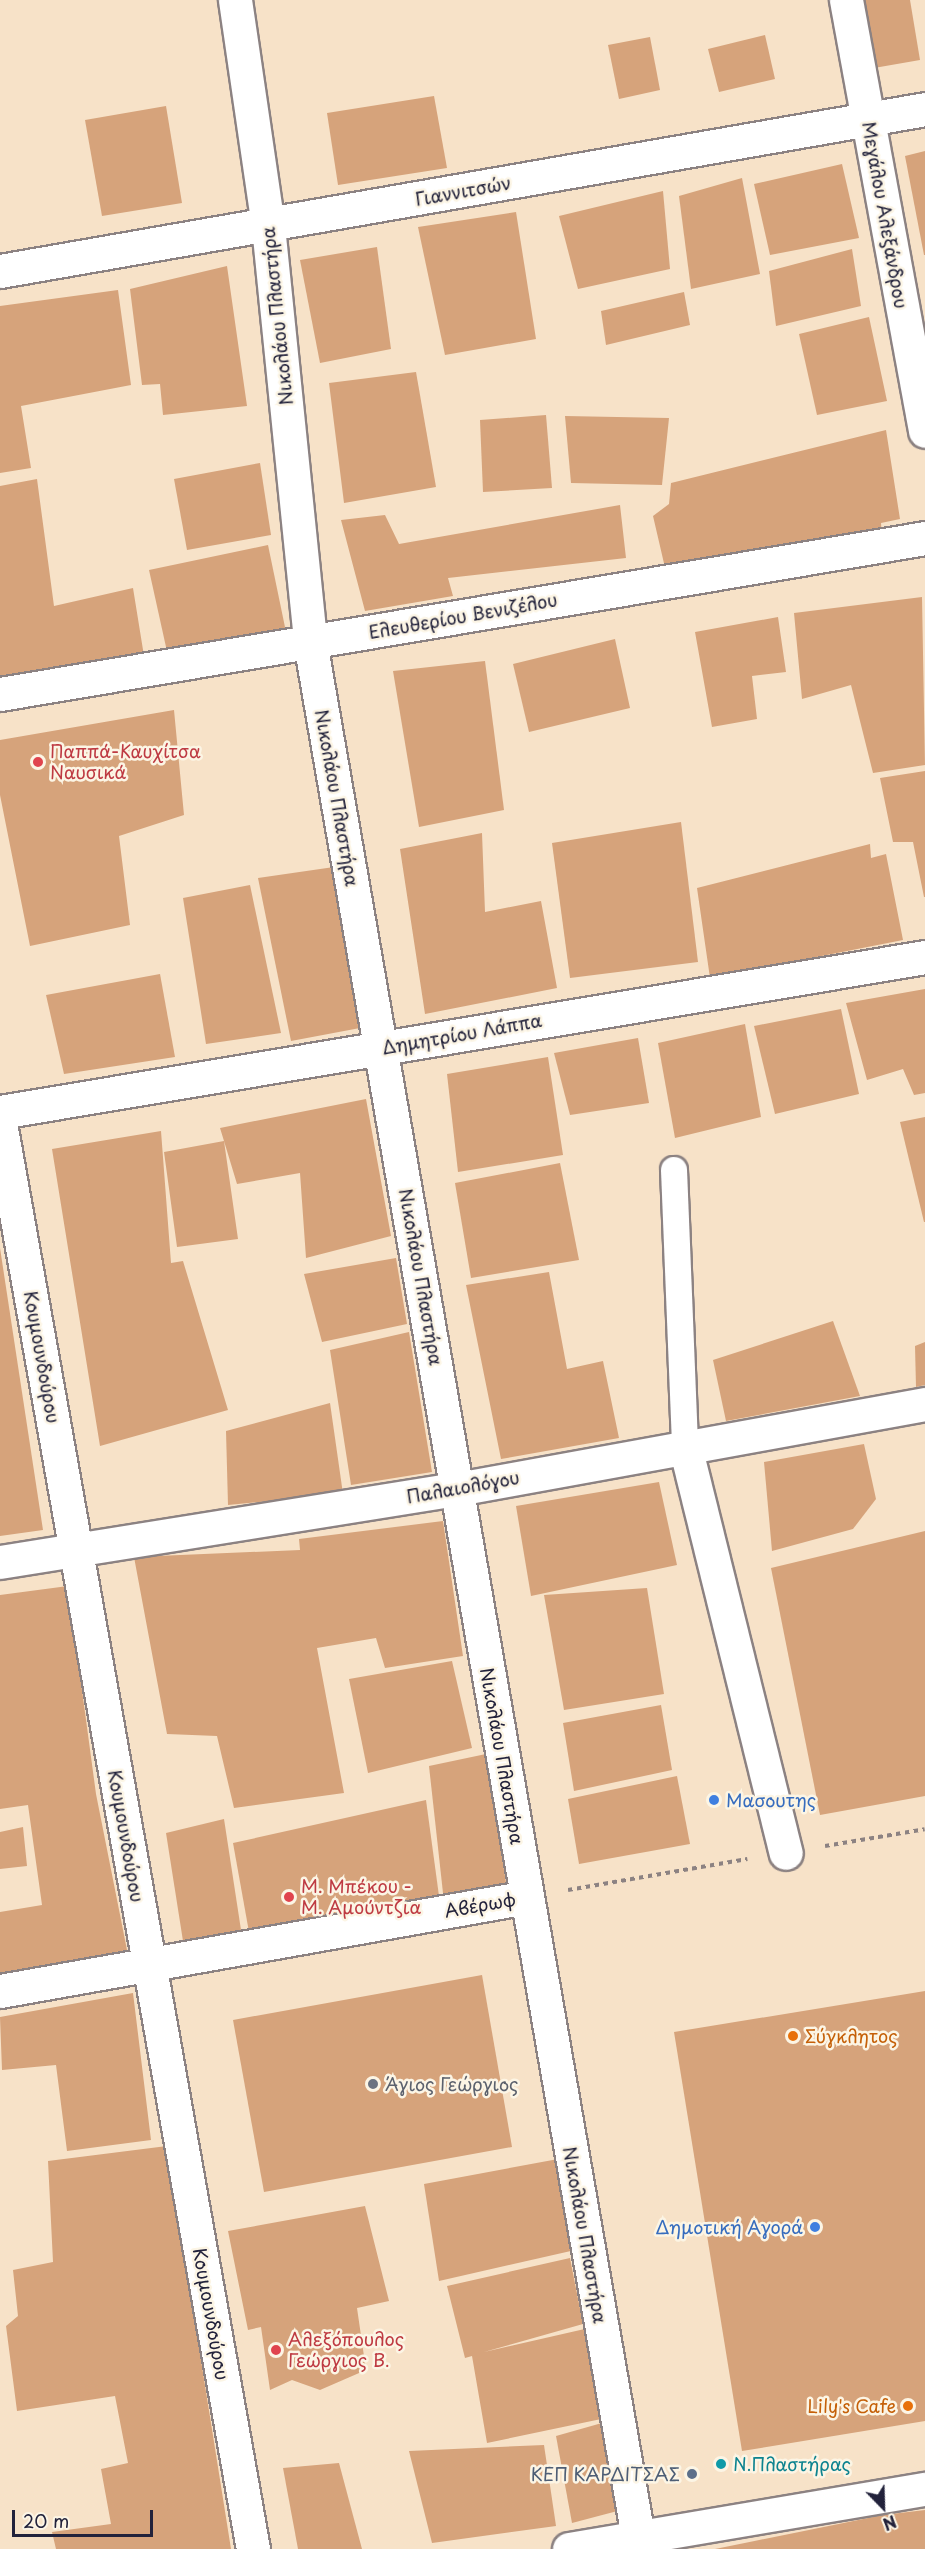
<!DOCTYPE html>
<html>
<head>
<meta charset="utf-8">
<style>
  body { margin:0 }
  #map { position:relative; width:925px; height:2549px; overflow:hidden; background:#f7e2c8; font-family:"Playpen Sans",sans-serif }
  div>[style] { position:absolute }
  .building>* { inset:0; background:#d6a37b }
  .path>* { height:4px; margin-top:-2px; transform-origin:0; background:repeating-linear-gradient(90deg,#8c8282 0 4.5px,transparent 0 9px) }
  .roads { filter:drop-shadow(2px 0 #8c8282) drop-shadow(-2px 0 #8c8282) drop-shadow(0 2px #8c8282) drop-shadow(0 -2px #8c8282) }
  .lane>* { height:26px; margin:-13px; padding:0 13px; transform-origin:13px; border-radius:13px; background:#fff }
  .street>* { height:33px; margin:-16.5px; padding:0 16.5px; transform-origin:16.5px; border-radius:16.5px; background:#fff }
  .secondary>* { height:33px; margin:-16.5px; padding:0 16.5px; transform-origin:16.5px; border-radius:16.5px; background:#fff }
  .dots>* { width:16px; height:16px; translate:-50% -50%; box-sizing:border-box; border:3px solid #fcf5e5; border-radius:50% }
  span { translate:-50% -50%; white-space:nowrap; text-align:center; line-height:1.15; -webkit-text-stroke:5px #fcf5e5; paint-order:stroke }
  .street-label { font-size:18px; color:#22223b }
  .health-label { font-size:18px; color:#be3a42 }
  .left { translate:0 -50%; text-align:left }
  .shop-label { font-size:18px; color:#366cbe }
  .right { translate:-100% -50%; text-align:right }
  .food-label { font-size:18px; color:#c56008 }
  .worship-label { font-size:18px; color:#5b616d }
  .culture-label { font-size:18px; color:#0d838f }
  .service-label { font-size:18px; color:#4e5e75 }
  .north { position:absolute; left:853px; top:2477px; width:60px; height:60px; -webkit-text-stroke:4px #fcf5e5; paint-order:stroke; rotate:157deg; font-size:16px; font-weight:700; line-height:24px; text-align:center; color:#22223b }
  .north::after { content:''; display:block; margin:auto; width:21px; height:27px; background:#22223b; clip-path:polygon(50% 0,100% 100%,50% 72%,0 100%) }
  .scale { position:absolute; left:12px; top:2510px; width:141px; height:27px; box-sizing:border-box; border:3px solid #22223b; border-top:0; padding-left:8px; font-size:18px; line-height:21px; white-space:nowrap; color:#22223b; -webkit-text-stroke:4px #fcf5e5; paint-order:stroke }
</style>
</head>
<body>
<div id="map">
  <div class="building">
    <i style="clip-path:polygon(864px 0,910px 0,920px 60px,874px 68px)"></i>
    <i style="clip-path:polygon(765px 35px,775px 79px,719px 92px,708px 49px)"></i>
    <i style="clip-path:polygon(650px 37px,660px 90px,619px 99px,608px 45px)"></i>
    <i style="clip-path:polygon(434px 96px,447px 168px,338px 185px,327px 113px)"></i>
    <i style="clip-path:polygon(166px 106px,182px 203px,102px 216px,85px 120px)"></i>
    <i style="clip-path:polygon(925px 151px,925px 255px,924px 255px,905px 156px)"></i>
    <i style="clip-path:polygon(842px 164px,859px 238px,770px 255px,754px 184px)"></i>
    <i style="clip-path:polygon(742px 178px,760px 274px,691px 289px,679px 196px)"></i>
    <i style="clip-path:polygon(663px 191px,670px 269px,578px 289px,559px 216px)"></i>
    <i style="clip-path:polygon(516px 212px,536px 339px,445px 355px,418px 227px)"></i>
    <i style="clip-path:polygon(377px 247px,391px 349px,320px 363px,300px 260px)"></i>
    <i style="clip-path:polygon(852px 249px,861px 306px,776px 326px,769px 271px)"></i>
    <i style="clip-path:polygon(227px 266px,247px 406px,163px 415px,160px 384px,142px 385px,130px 289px)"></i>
    <i style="clip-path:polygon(118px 290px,131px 385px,21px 406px,31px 468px,0 473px,0 306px)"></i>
    <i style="clip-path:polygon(684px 292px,690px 325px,606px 345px,601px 311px)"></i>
    <i style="clip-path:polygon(869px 317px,887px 401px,817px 415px,799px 334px)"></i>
    <i style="clip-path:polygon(416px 372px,436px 487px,344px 503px,329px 383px)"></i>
    <i style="clip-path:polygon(546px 415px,552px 488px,483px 492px,480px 420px)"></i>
    <i style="clip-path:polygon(565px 416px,669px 418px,662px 485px,571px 483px)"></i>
    <i style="clip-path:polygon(886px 430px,900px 519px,881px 523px,882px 537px,666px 572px,653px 516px,669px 504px,671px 483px)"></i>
    <i style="clip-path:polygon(260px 463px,271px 535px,187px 550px,174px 479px)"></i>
    <i style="clip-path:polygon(37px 479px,54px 606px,133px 588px,144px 656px,0 682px,0 486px)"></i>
    <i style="clip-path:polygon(620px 505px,626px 558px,448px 578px,453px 596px,365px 611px,341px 520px,385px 515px,399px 544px)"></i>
    <i style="clip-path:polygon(268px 545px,286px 632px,168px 656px,149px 570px)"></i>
    <i style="clip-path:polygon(922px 597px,925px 765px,873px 773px,851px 685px,802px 699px,794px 613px)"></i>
    <i style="clip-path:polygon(778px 617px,786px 672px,752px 676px,757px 719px,712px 727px,695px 632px)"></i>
    <i style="clip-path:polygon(615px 639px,630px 708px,529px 732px,513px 664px)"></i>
    <i style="clip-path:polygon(485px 661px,504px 810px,419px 827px,393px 671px)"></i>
    <i style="clip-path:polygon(174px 710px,184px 815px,119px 836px,130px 925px,30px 946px,0 795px,0 740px)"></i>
    <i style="clip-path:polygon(925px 771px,925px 897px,924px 897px,913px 842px,893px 842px,880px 778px)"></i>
    <i style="clip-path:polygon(681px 822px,698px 962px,570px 978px,552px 843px)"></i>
    <i style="clip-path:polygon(482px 833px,485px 912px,541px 901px,557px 988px,425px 1014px,400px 849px)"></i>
    <i style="clip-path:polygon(870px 844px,871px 858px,886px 854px,903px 940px,710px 978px,697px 888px)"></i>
    <i style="clip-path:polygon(334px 867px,360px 1028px,291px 1041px,258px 878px)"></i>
    <i style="clip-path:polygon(250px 885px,281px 1033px,206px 1044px,183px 898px)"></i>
    <i style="clip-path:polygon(160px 974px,175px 1057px,64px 1074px,46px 995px)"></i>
    <i style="clip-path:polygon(925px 989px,925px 1093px,914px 1095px,903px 1069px,867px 1080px,846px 1003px)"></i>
    <i style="clip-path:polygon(841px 1009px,859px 1094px,775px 1114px,754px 1026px)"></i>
    <i style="clip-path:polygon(745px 1024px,761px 1117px,675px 1138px,658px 1043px)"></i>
    <i style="clip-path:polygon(638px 1038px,649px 1103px,570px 1115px,554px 1053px)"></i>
    <i style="clip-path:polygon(548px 1057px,563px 1155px,458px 1172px,447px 1074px)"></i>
    <i style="clip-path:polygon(366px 1099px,391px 1236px,306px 1258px,300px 1173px,237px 1184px,224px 1141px,238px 1239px,177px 1247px,164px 1152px,224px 1141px,220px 1128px)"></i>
    <i style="clip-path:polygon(925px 1117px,925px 1222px,924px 1222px,900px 1122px)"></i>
    <i style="clip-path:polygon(161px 1131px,171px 1263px,183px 1261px,228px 1410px,100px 1446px,52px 1149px)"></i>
    <i style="clip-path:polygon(560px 1163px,579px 1260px,471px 1278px,455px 1183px)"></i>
    <i style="clip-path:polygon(0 1248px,43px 1530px,0 1536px)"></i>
    <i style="clip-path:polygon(396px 1258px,407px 1324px,322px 1342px,304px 1274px)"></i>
    <i style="clip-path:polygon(549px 1272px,567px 1369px,603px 1361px,619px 1438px,501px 1459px,466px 1285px)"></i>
    <i style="clip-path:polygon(833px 1321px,860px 1396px,726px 1421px,713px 1360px)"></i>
    <i style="clip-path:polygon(409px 1332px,432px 1472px,351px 1485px,330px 1350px)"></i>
    <i style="clip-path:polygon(925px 1342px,925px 1385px,916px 1387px,915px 1346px)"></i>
    <i style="clip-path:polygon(330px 1403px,343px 1494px,228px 1505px,226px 1431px)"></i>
    <i style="clip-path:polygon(864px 1444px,876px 1499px,853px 1529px,772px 1551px,764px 1462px)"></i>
    <i style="clip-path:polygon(659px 1482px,677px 1565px,531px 1596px,516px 1506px)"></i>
    <i style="clip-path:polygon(443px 1521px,463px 1656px,385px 1668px,376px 1638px,317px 1648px,344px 1793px,234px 1808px,217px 1736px,167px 1734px,134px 1557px,300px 1550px,299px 1539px)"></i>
    <i style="clip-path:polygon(925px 1531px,925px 1796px,820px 1815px,771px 1568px)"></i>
    <i style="clip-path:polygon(68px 1586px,96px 1794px,127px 1950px,0 1975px,0 1912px,42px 1905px,28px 1805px,0 1809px,0 1595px)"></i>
    <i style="clip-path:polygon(647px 1588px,664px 1694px,564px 1710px,544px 1595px)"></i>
    <i style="clip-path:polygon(452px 1661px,472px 1748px,368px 1773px,349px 1679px)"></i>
    <i style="clip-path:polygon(661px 1705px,672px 1770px,574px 1791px,563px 1723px)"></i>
    <i style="clip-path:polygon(486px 1754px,507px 1889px,444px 1902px,429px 1766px)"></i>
    <i style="clip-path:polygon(677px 1776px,690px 1844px,579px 1864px,568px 1799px)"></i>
    <i style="clip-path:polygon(426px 1800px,439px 1896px,249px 1932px,233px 1843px)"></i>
    <i style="clip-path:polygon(224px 1819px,241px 1930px,183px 1941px,166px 1833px)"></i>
    <i style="clip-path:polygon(23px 1827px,27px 1866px,0 1869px,0 1832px)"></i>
    <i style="clip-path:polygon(482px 1975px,512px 2147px,264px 2192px,233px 2020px)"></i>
    <i style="clip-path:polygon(925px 1991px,925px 2421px,742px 2451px,674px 2032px)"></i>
    <i style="clip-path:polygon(133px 1993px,151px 2140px,67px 2151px,56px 2065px,2px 2070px,0 2017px)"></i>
    <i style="clip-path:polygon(167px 2146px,231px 2549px,56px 2549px,52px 2532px,111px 2524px,101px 2469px,128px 2463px,115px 2396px,17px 2411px,6px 2326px,18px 2316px,13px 2270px,53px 2262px,48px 2161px)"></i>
    <i style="clip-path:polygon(569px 2157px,584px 2248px,439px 2281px,424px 2184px)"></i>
    <i style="clip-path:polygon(365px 2206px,389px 2301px,357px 2308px,366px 2370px,320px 2390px,292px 2380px,270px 2390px,261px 2327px,248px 2330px,228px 2231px)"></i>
    <i style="clip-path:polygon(570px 2258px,583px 2324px,484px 2352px,589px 2328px,606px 2418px,487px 2443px,472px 2356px,465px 2358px,447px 2286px)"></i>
    <i style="clip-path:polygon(609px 2421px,625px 2509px,572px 2523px,556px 2436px)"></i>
    <i style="clip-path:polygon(544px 2445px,556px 2526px,432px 2543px,409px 2451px)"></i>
    <i style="clip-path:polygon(339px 2463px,362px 2549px,298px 2549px,283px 2468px)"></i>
    <i style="clip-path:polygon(925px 2510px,925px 2549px,715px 2549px,883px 2515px)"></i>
  </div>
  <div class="path">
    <i style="left:825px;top:1846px;width:101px;rotate:-9.6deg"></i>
    <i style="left:568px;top:1890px;width:182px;rotate:-9.8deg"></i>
  </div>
  <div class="roads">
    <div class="lane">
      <i style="left:674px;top:1170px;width:276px;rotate:87.7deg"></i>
    </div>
    <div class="street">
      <i style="left:235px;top:0;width:228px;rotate:81.7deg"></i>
      <i style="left:268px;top:226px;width:418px;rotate:84.2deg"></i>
      <i style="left:310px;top:642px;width:1935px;rotate:80.18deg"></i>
      <i style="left:846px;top:0;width:438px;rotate:79.6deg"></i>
      <i style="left:0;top:271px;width:939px;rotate:-9.93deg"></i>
      <i style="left:0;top:694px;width:938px;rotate:-9.57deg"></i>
      <i style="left:685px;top:1446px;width:419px;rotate:76.1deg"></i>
      <i style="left:0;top:1562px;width:463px;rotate:-9.1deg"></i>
      <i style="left:457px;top:1489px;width:476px;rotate:-10.3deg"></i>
      <i style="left:0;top:1991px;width:535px;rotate:-10.11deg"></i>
      <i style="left:569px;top:2549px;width:361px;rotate:-9.6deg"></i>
    </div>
    <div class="secondary">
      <i style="left:0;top:1112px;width:938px;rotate:-9.51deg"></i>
      <i style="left:0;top:1123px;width:1448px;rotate:79.94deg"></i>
    </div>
  </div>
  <div class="dots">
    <i style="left:38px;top:762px;background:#e0444e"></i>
    <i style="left:714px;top:1800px;background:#3f7fe0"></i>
    <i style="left:289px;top:1897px;background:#e0444e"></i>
    <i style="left:793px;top:2036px;background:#e8710a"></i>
    <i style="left:373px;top:2084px;background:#6b7280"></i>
    <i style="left:815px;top:2227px;background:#3f7fe0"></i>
    <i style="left:276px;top:2350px;background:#e0444e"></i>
    <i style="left:908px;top:2406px;background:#e8710a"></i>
    <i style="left:721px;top:2464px;background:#0f9aa8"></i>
    <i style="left:692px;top:2474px;background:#5c6f8a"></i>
  </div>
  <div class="street-label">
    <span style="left:463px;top:191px;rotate:-10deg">Γιαννιτσών</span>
    <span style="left:885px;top:215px;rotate:80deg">Μεγάλου Αλεξάνδρου</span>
    <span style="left:277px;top:316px;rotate:-96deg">Νικολάου Πλαστήρα</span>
    <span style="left:463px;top:616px;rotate:-10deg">Ελευθερίου Βενιζέλου</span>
    <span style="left:337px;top:798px;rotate:80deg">Νικολάου Πλαστήρα</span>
    <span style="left:462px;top:1034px;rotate:-10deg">Δημητρίου Λάππα</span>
    <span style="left:421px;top:1277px;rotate:80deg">Νικολάου Πλαστήρα</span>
    <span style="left:42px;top:1357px;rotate:80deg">Κουμουνδούρου</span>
    <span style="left:463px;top:1487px;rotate:-10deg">Παλαιολόγου</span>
    <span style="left:502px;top:1756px;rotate:80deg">Νικολάου Πλαστήρα</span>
    <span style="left:126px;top:1836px;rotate:80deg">Κουμουνδούρου</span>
    <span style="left:480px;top:1905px;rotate:-10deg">Αβέρωφ</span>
    <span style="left:585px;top:2235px;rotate:80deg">Νικολάου Πλαστήρα</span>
    <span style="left:211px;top:2314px;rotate:80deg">Κουμουνδούρου</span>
  </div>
  <div class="health-label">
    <span class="left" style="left:50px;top:762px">Παππά-Καυχίτσα<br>Ναυσικά</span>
    <span class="left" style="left:301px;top:1897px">Μ. Μπέκου -<br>Μ. Αμούντζια</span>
    <span class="left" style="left:288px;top:2350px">Αλεξόπουλος<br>Γεώργιος Β.</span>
  </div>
  <div class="shop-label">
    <span class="left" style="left:726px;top:1800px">Μασουτης</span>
    <span class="right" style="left:803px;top:2227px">Δημοτική Αγορά</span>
  </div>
  <div class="food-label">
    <span class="left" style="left:805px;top:2036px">Σύγκλητος</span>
    <span class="right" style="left:896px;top:2406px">Lily's Cafe</span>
  </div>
  <div class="worship-label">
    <span class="left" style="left:385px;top:2084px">Άγιος Γεώργιος</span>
  </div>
  <div class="culture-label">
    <span class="left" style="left:733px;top:2464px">Ν.Πλαστήρας</span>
  </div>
  <div class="service-label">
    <span class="right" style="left:680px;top:2474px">ΚΕΠ ΚΑΡΔΙΤΣΑΣ</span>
  </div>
  <div class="north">N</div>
  <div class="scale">20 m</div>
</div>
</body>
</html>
